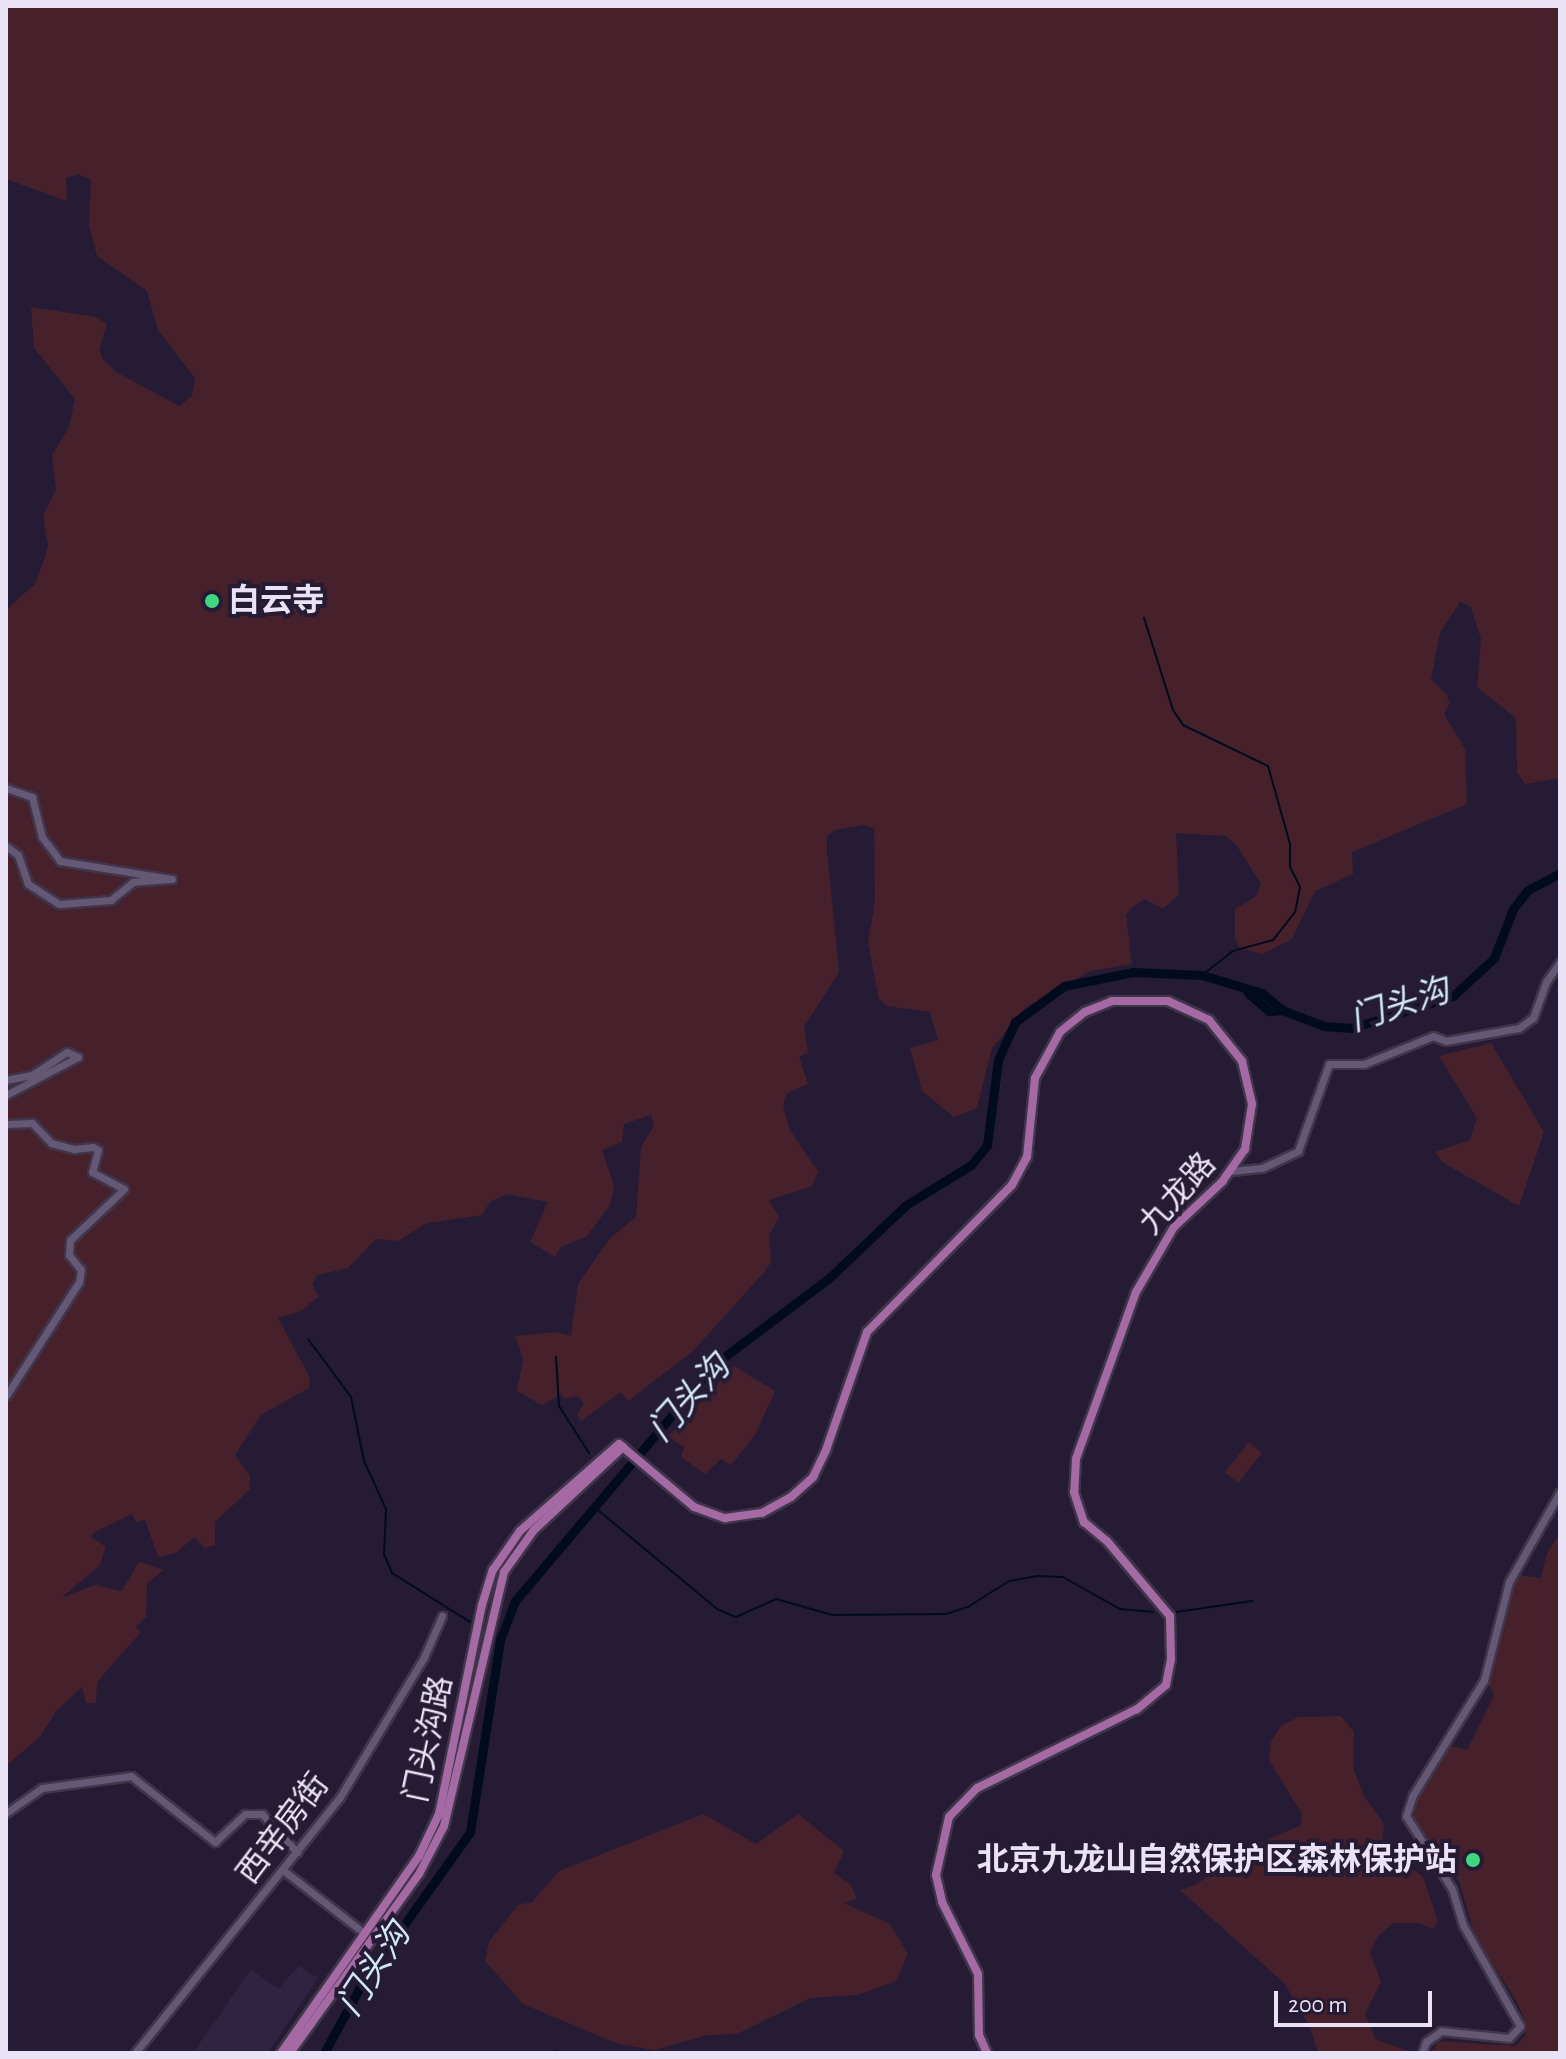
<!DOCTYPE html>
<html>
<head>
<meta charset="utf-8">
<style>
  body { margin:0 }
  #map { position:relative; width:1566px; height:2059px; overflow:hidden; background:#261b34; font-family:"Alegreya Sans","Noto Sans SC",sans-serif }
  div>[style] { position:absolute }
  .built>* { inset:0; background:#302241 }
  .green>* { inset:0; background:#46212b }
  .stream>* { height:2px; margin:-1px; padding:0 1px; transform-origin:1px; border-radius:1px; background:#000c1d }
  .river>* { height:9px; margin:-4.5px; padding:0 4.5px; transform-origin:4.5px; border-radius:4.5px; background:#000c1d }
  .roads { filter:drop-shadow(2px 0 #3f364b) drop-shadow(-2px 0 #3f364b) drop-shadow(0 2px #3f364b) drop-shadow(0 -2px #3f364b) }
  .minor>* { height:7px; margin:-3.5px; padding:0 3.5px; transform-origin:3.5px; border-radius:3.5px; background:#645875 }
  .major>* { height:8px; margin:-4px; padding:0 4px; transform-origin:4px; border-radius:4px; background:#a569a3 }
  .dots>* { width:22px; height:22px; translate:-50% -50%; box-sizing:border-box; border:4px solid #261b34; border-radius:50% }
  span { translate:-50% -50%; white-space:nowrap; text-align:center; line-height:1.15; -webkit-text-stroke:8px #261b34; paint-order:stroke }
  .poi-label { font-size:32px; color:#eae3f5; font-weight:700 }
  .left { translate:0 -50%; text-align:left }
  .right { translate:-100% -50%; text-align:right }
  .street-label { font-size:32px; color:#eae3f5 }
  .water-label { font-size:34px; color:#d1e8fa; font-style:italic }
  .frame { position:absolute; inset:0; border:8px solid #eae3f5; pointer-events:none }
  .scale { position:absolute; left:1274px; top:1991px; width:158px; height:36px; box-sizing:border-box; border:4px solid #eae3f5; border-top:0; padding-left:10px; font-size:24px; line-height:28px; white-space:nowrap; color:#eae3f5; -webkit-text-stroke:6px #261b34; paint-order:stroke }
</style>
</head>
<body>
<div id="map">
  <div class="built">
    <i style="clip-path:polygon(299px 1966px,318px 1978px,268px 2053px,193px 2053px,251px 1969px,278px 1989px)"></i>
  </div>
  <div class="green">
    <i style="clip-path:polygon(6px 6px,1560px 6px,1560px 778px,1525px 784px,1517px 772px,1516px 718px,1477px 687px,1481px 639px,1471px 607px,1460px 602px,1440px 633px,1431px 679px,1446px 694px,1450px 703px,1444px 714px,1465px 749px,1467px 804px,1352px 852px,1353px 874px,1315px 891px,1292px 939px,1262px 954px,1240px 948px,1235px 938px,1235px 909px,1256px 896px,1261px 884px,1237px 846px,1226px 836px,1176px 833px,1179px 894px,1163px 909px,1145px 899px,1132px 907px,1126px 915px,1132px 964px,1090px 971px,1026px 1007px,992px 1048px,977px 1108px,954px 1117px,922px 1091px,910px 1048px,938px 1040px,930px 1012px,887px 1006px,879px 999px,868px 943px,875px 901px,874px 828px,863px 825px,835px 830px,827px 836px,827px 851px,839px 972px,804px 1027px,808px 1053px,799px 1056px,808px 1084px,786px 1094px,783px 1107px,790px 1130px,818px 1172px,812px 1186px,769px 1200px,779px 1217px,769px 1235px,771px 1262px,766px 1270px,693px 1351px,628px 1401px,621px 1392px,581px 1421px,577px 1414px,584px 1404px,578px 1396px,564px 1399px,562px 1394px,542px 1405px,517px 1391px,523px 1359px,515px 1336px,557px 1332px,571px 1336px,578px 1284px,610px 1238px,636px 1217px,641px 1147px,654px 1126px,651px 1115px,624px 1124px,622px 1142px,602px 1150px,614px 1186px,610px 1205px,587px 1236px,561px 1247px,555px 1257px,530px 1242px,548px 1202px,507px 1194px,490px 1202px,482px 1215px,427px 1223px,398px 1241px,376px 1239px,348px 1268px,317px 1275px,312px 1285px,319px 1296px,301px 1311px,278px 1318px,310px 1378px,309px 1388px,261px 1415px,235px 1455px,250px 1476px,250px 1489px,215px 1522px,215px 1545px,205px 1548px,194px 1537px,176px 1553px,158px 1557px,145px 1520px,136px 1522px,132px 1514px,95px 1532px,91px 1537px,106px 1547px,99px 1566px,61px 1598px,95px 1585px,122px 1591px,139px 1562px,156px 1567px,163px 1570px,147px 1584px,146px 1617px,136px 1627px,141px 1632px,97px 1682px,96px 1703px,86px 1703px,82px 1687px,56px 1711px,40px 1737px,6px 1766px,6px 610px,35px 584px,43px 563px,48px 545px,43px 516px,56px 489px,52px 455px,69px 427px,75px 399px,34px 348px,31px 307px,96px 317px,107px 324px,99px 350px,103px 359px,116px 372px,179px 406px,192px 396px,195px 378px,158px 330px,147px 291px,97px 256px,89px 226px,91px 180px,78px 174px,66px 178px,67px 201px,6px 179px)"></i>
    <i style="clip-path:polygon(1491px 1043px,1544px 1132px,1519px 1206px,1442px 1162px,1435px 1152px,1470px 1140px,1477px 1118px,1439px 1056px)"></i>
    <i style="clip-path:polygon(734px 1366px,775px 1391px,755px 1435px,731px 1465px,721px 1459px,705px 1474px,681px 1457px,684px 1447px,668px 1437px)"></i>
    <i style="clip-path:polygon(1249px 1442px,1262px 1453px,1238px 1483px,1225px 1472px)"></i>
    <i style="clip-path:polygon(1560px 1534px,1560px 2053px,1318px 2053px,1310px 2027px,1285px 1984px,1180px 1890px,1194px 1886px,1245px 1850px,1301px 1825px,1302px 1814px,1269px 1760px,1271px 1741px,1282px 1725px,1299px 1717px,1341px 1716px,1354px 1732px,1354px 1770px,1364px 1796px,1384px 1824px,1382px 1846px,1423px 1877px,1438px 1921px,1434px 1929px,1419px 1923px,1393px 1923px,1378px 1936px,1370px 1952px,1381px 1982px,1365px 2014px,1376px 2040px,1412px 2052px,1431px 2052px,1439px 2041px,1516px 2046px,1525px 2036px,1525px 2022px,1517px 2002px,1475px 1936px,1459px 1881px,1415px 1833px,1406px 1806px,1448px 1745px,1467px 1750px,1494px 1695px,1487px 1681px,1512px 1574px,1541px 1578px,1547px 1553px)"></i>
    <i style="clip-path:polygon(703px 1814px,756px 1844px,798px 1814px,844px 1851px,834px 1873px,851px 1885px,857px 1899px,844px 1903px,890px 1924px,908px 1954px,896px 1981px,858px 1995px,810px 1998px,737px 2034px,707px 2035px,654px 2050px,618px 2044px,523px 2004px,485px 1961px,489px 1942px,518px 1905px,532px 1902px,559px 1871px)"></i>
  </div>
  <div class="stream">
    <i style="left:1144px;top:618px;width:96px;rotate:72.5deg"></i>
    <i style="left:1173px;top:710px;width:18px;rotate:56deg"></i>
    <i style="left:1183px;top:725px;width:94px;rotate:25.8deg"></i>
    <i style="left:1268px;top:766px;width:81px;rotate:74.2deg"></i>
    <i style="left:1290px;top:844px;width:23px;rotate:90deg"></i>
    <i style="left:1290px;top:867px;width:22px;rotate:63deg"></i>
    <i style="left:1300px;top:887px;width:25px;rotate:101deg"></i>
    <i style="left:1295px;top:912px;width:36px;rotate:128deg"></i>
    <i style="left:1273px;top:940px;width:41px;rotate:164.6deg"></i>
    <i style="left:1233px;top:951px;width:39px;rotate:142deg"></i>
    <i style="left:308px;top:1339px;width:72px;rotate:53.4deg"></i>
    <i style="left:351px;top:1397px;width:65px;rotate:78.5deg"></i>
    <i style="left:364px;top:1461px;width:53px;rotate:65.4deg"></i>
    <i style="left:386px;top:1509px;width:45px;rotate:92.5deg"></i>
    <i style="left:384px;top:1554px;width:21px;rotate:67deg"></i>
    <i style="left:392px;top:1573px;width:92px;rotate:32.1deg"></i>
    <i style="left:556px;top:1357px;width:49px;rotate:86.5deg"></i>
    <i style="left:559px;top:1406px;width:56px;rotate:57.4deg"></i>
    <i style="left:593px;top:1506px;width:161px;rotate:39.7deg"></i>
    <i style="left:717px;top:1609px;width:21px;rotate:23deg"></i>
    <i style="left:736px;top:1617px;width:44px;rotate:-24.2deg"></i>
    <i style="left:776px;top:1599px;width:58px;rotate:15.9deg"></i>
    <i style="left:832px;top:1615px;width:114px;rotate:-0.5deg"></i>
    <i style="left:946px;top:1614px;width:23px;rotate:-18deg"></i>
    <i style="left:968px;top:1607px;width:49px;rotate:-32.4deg"></i>
    <i style="left:1009px;top:1581px;width:27px;rotate:-10deg"></i>
    <i style="left:1036px;top:1576px;width:27px;rotate:2deg"></i>
    <i style="left:1063px;top:1577px;width:65px;rotate:29.3deg"></i>
    <i style="left:1120px;top:1609px;width:33px;rotate:5deg"></i>
    <i style="left:1176px;top:1612px;width:77px;rotate:-8.2deg"></i>
    <i style="left:554px;top:2051px;width:12px;rotate:9deg"></i>
  </div>
  <div class="river">
    <i style="left:1248px;top:993px;width:28px;rotate:41deg"></i>
    <i style="left:1269px;top:1011px;width:13px;rotate:-4deg"></i>
    <i style="left:324px;top:2053px;width:77px;rotate:-61.4deg"></i>
    <i style="left:361px;top:1985px;width:188px;rotate:-54.5deg"></i>
    <i style="left:470px;top:1832px;width:194px;rotate:-81.1deg"></i>
    <i style="left:500px;top:1640px;width:42px;rotate:-69deg"></i>
    <i style="left:515px;top:1601px;width:312px;rotate:-49.8deg"></i>
    <i style="left:716px;top:1363px;width:140px;rotate:-36.9deg"></i>
    <i style="left:828px;top:1279px;width:108px;rotate:-43.5deg"></i>
    <i style="left:906px;top:1205px;width:76px;rotate:-31.6deg"></i>
    <i style="left:971px;top:1165px;width:26px;rotate:-51deg"></i>
    <i style="left:987px;top:1145px;width:86px;rotate:-82.6deg"></i>
    <i style="left:998px;top:1060px;width:42px;rotate:-65.9deg"></i>
    <i style="left:1015px;top:1022px;width:61px;rotate:-36.3deg"></i>
    <i style="left:1064px;top:986px;width:70px;rotate:-11.5deg"></i>
    <i style="left:1133px;top:972px;width:69px;rotate:2.5deg"></i>
    <i style="left:1202px;top:975px;width:63px;rotate:16.7deg"></i>
    <i style="left:1262px;top:993px;width:26px;rotate:40deg"></i>
    <i style="left:1282px;top:1010px;width:45px;rotate:20.9deg"></i>
    <i style="left:1324px;top:1026px;width:28px;rotate:4deg"></i>
    <i style="left:1352px;top:1028px;width:106px;rotate:-17.6deg"></i>
    <i style="left:1453px;top:996px;width:56px;rotate:-42.8deg"></i>
    <i style="left:1494px;top:958px;width:53px;rotate:-68.8deg"></i>
    <i style="left:1513px;top:909px;width:24px;rotate:-52deg"></i>
    <i style="left:1528px;top:890px;width:36px;rotate:-28deg"></i>
  </div>
  <div class="roads">
    <div class="minor">
      <i style="left:6px;top:788px;width:28px;rotate:19deg"></i>
      <i style="left:32px;top:797px;width:41px;rotate:76deg"></i>
      <i style="left:42px;top:837px;width:30px;rotate:53deg"></i>
      <i style="left:60px;top:861px;width:113px;rotate:9.1deg"></i>
      <i style="left:172px;top:879px;width:39px;rotate:176deg"></i>
      <i style="left:133px;top:882px;width:28px;rotate:141deg"></i>
      <i style="left:111px;top:900px;width:52px;rotate:175.6deg"></i>
      <i style="left:59px;top:904px;width:37px;rotate:-147deg"></i>
      <i style="left:28px;top:884px;width:31px;rotate:-109deg"></i>
      <i style="left:18px;top:855px;width:15px;rotate:-143deg"></i>
      <i style="left:6px;top:1080px;width:26px;rotate:-11deg"></i>
      <i style="left:32px;top:1075px;width:42px;rotate:-33.3deg"></i>
      <i style="left:67px;top:1052px;width:12px;rotate:24deg"></i>
      <i style="left:78px;top:1057px;width:81px;rotate:152.2deg"></i>
      <i style="left:6px;top:1124px;width:26px;rotate:-2deg"></i>
      <i style="left:32px;top:1123px;width:28px;rotate:46deg"></i>
      <i style="left:51px;top:1143px;width:24px;rotate:15deg"></i>
      <i style="left:74px;top:1149px;width:19px;rotate:-6deg"></i>
      <i style="left:93px;top:1147px;width:6px;rotate:31deg"></i>
      <i style="left:98px;top:1150px;width:23px;rotate:105deg"></i>
      <i style="left:92px;top:1172px;width:36px;rotate:28deg"></i>
      <i style="left:124px;top:1189px;width:74px;rotate:136.6deg"></i>
      <i style="left:70px;top:1240px;width:15px;rotate:94deg"></i>
      <i style="left:69px;top:1255px;width:19px;rotate:51deg"></i>
      <i style="left:81px;top:1270px;width:12px;rotate:99deg"></i>
      <i style="left:79px;top:1282px;width:135px;rotate:122.6deg"></i>
      <i style="left:1232px;top:1171px;width:30px;rotate:-6deg"></i>
      <i style="left:1262px;top:1168px;width:40px;rotate:-25deg"></i>
      <i style="left:1298px;top:1151px;width:92px;rotate:-70.4deg"></i>
      <i style="left:1329px;top:1064px;width:35px"></i>
      <i style="left:1364px;top:1064px;width:74px;rotate:-22.1deg"></i>
      <i style="left:1433px;top:1036px;width:14px;rotate:21deg"></i>
      <i style="left:1446px;top:1041px;width:74px;rotate:-10.1deg"></i>
      <i style="left:1519px;top:1028px;width:17px;rotate:-36deg"></i>
      <i style="left:1533px;top:1018px;width:38px;rotate:-70deg"></i>
      <i style="left:1546px;top:982px;width:24px;rotate:-55deg"></i>
      <i style="left:6px;top:1813px;width:44px;rotate:-34.8deg"></i>
      <i style="left:42px;top:1788px;width:90px;rotate:-7.7deg"></i>
      <i style="left:131px;top:1776px;width:107px;rotate:38.2deg"></i>
      <i style="left:215px;top:1842px;width:41px;rotate:-43deg"></i>
      <i style="left:245px;top:1814px;width:17px"></i>
      <i style="left:262px;top:1814px;width:52px;rotate:47.4deg"></i>
      <i style="left:283px;top:1870px;width:103px;rotate:37.9deg"></i>
      <i style="left:135px;top:2053px;width:328px;rotate:-51.3deg"></i>
      <i style="left:340px;top:1797px;width:163px;rotate:-59deg"></i>
      <i style="left:424px;top:1657px;width:45px;rotate:-66.3deg"></i>
      <i style="left:1422px;top:2053px;width:12px;rotate:-70deg"></i>
      <i style="left:1426px;top:2042px;width:19px;rotate:-36deg"></i>
      <i style="left:1441px;top:2031px;width:68px;rotate:5.9deg"></i>
      <i style="left:1509px;top:2038px;width:16px;rotate:-47deg"></i>
      <i style="left:1520px;top:2026px;width:116px;rotate:-119.4deg"></i>
      <i style="left:1463px;top:1925px;width:38px;rotate:-107deg"></i>
      <i style="left:1452px;top:1889px;width:86px;rotate:-122.2deg"></i>
      <i style="left:1406px;top:1816px;width:22px;rotate:-72deg"></i>
      <i style="left:1413px;top:1795px;width:135px;rotate:-58.3deg"></i>
      <i style="left:1484px;top:1680px;width:101px;rotate:-75.7deg"></i>
      <i style="left:1509px;top:1582px;width:103px;rotate:-60.5deg"></i>
    </div>
    <div class="major">
      <i style="left:281px;top:2053px;width:241px;rotate:-55deg"></i>
      <i style="left:419px;top:1856px;width:47px;rotate:-64.5deg"></i>
      <i style="left:439px;top:1814px;width:213px;rotate:-78.4deg"></i>
      <i style="left:482px;top:1605px;width:37px;rotate:-73deg"></i>
      <i style="left:493px;top:1570px;width:47px;rotate:-55.3deg"></i>
      <i style="left:520px;top:1531px;width:132px;rotate:-41.3deg"></i>
      <i style="left:619px;top:1444px;width:98px;rotate:40deg"></i>
      <i style="left:694px;top:1507px;width:33px;rotate:20deg"></i>
      <i style="left:725px;top:1518px;width:37px;rotate:-8deg"></i>
      <i style="left:762px;top:1513px;width:33px;rotate:-29deg"></i>
      <i style="left:791px;top:1497px;width:30px;rotate:-42deg"></i>
      <i style="left:813px;top:1477px;width:30px;rotate:-64deg"></i>
      <i style="left:826px;top:1450px;width:125px;rotate:-70.8deg"></i>
      <i style="left:867px;top:1332px;width:206px;rotate:-45.4deg"></i>
      <i style="left:1012px;top:1185px;width:32px;rotate:-62deg"></i>
      <i style="left:1027px;top:1157px;width:79px;rotate:-84.2deg"></i>
      <i style="left:1035px;top:1078px;width:52px;rotate:-61.5deg"></i>
      <i style="left:1060px;top:1032px;width:32px;rotate:-39deg"></i>
      <i style="left:1085px;top:1012px;width:29px;rotate:-22deg"></i>
      <i style="left:1112px;top:1001px;width:56px"></i>
      <i style="left:1168px;top:1001px;width:45px;rotate:24.9deg"></i>
      <i style="left:1209px;top:1020px;width:53px;rotate:51.2deg"></i>
      <i style="left:1242px;top:1061px;width:44px;rotate:76.9deg"></i>
      <i style="left:1252px;top:1104px;width:46px;rotate:98.8deg"></i>
      <i style="left:1245px;top:1149px;width:39px;rotate:125deg"></i>
      <i style="left:1223px;top:1181px;width:67px;rotate:136.8deg"></i>
      <i style="left:1174px;top:1227px;width:75px;rotate:120.3deg"></i>
      <i style="left:1136px;top:1292px;width:177px;rotate:109.8deg"></i>
      <i style="left:1076px;top:1459px;width:33px;rotate:93deg"></i>
      <i style="left:1074px;top:1492px;width:32px;rotate:72deg"></i>
      <i style="left:1084px;top:1522px;width:30px;rotate:40deg"></i>
      <i style="left:1107px;top:1541px;width:98px;rotate:50deg"></i>
      <i style="left:1170px;top:1616px;width:43px;rotate:88.7deg"></i>
      <i style="left:1171px;top:1659px;width:26px;rotate:101deg"></i>
      <i style="left:1166px;top:1685px;width:38px;rotate:140deg"></i>
      <i style="left:1137px;top:1709px;width:178px;rotate:153.7deg"></i>
      <i style="left:977px;top:1788px;width:40px;rotate:134deg"></i>
      <i style="left:949px;top:1817px;width:59px;rotate:102.6deg"></i>
      <i style="left:936px;top:1875px;width:28px;rotate:77deg"></i>
      <i style="left:942px;top:1902px;width:80px;rotate:63.4deg"></i>
      <i style="left:978px;top:1974px;width:61px;rotate:89.1deg"></i>
      <i style="left:979px;top:2035px;width:20px;rotate:66deg"></i>
      <i style="left:290px;top:2053px;width:221px;rotate:-54.2deg"></i>
      <i style="left:419px;top:1874px;width:54px;rotate:-62.5deg"></i>
      <i style="left:444px;top:1826px;width:261px;rotate:-76.7deg"></i>
      <i style="left:504px;top:1572px;width:52px;rotate:-54.5deg"></i>
      <i style="left:534px;top:1530px;width:122px;rotate:-43deg"></i>
    </div>
  </div>
  <div class="dots">
    <i style="left:212px;top:601px;background:#3ed77d"></i>
    <i style="left:1473px;top:1860px;background:#3ed77d"></i>
  </div>
  <div class="poi-label">
    <span class="left" style="left:228px;top:601px">白云寺</span>
    <span class="right" style="left:1457px;top:1860px">北京九龙山自然保护区森林保护站</span>
  </div>
  <div class="street-label">
    <span style="left:1178px;top:1194px;rotate:-48deg">九龙路</span>
    <span style="left:429px;top:1739px;rotate:-78deg">门头沟路</span>
    <span style="left:283px;top:1829px;rotate:-53deg">西辛房街</span>
  </div>
  <div class="water-label">
    <span style="left:1400px;top:1006px;rotate:-18deg">门头沟</span>
    <span style="left:690px;top:1399px;rotate:-48deg">门头沟</span>
    <span style="left:375px;top:1970px;rotate:-57deg">门头沟</span>
  </div>
  <div class="frame"></div>
  <div class="scale">200 m</div>
</div>
</body>
</html>
